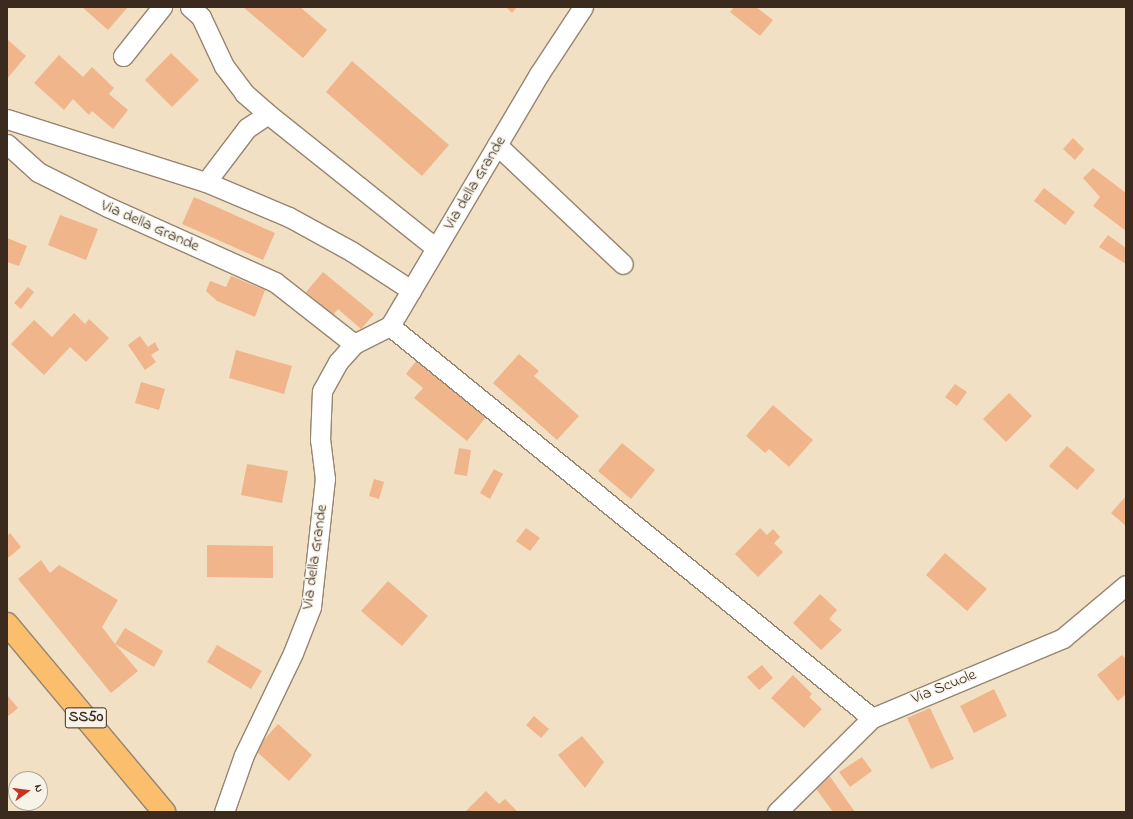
<!DOCTYPE html>
<html>
<head>
<meta charset="utf-8">
<style>
  body { margin:0 }
  #map { position:relative; width:1133px; height:819px; overflow:hidden; background:#f2e0c4; font-family:"Indie Flower",sans-serif }
  div>[style] { position:absolute }
  .building>* { inset:0; background:#f0b58b }
  .roads { filter:drop-shadow(1px 0 #968571) drop-shadow(-1px 0 #968571) drop-shadow(0 1px #968571) drop-shadow(0 -1px #968571) }
  .minor>* { height:19px; margin:-9.5px; padding:0 9.5px; transform-origin:9.5px; border-radius:9.5px; background:#fff }
  .primary>* { height:22px; margin:-11px; padding:0 11px; transform-origin:11px; border-radius:11px; background:#fabe6d }
  span { translate:-50% -50%; white-space:nowrap; text-align:center; line-height:1.15; -webkit-text-stroke:3px #f7f3e8; paint-order:stroke }
  .shield-label span { padding:1px 3px; background:#f7f3e8; border:1px solid; border-radius:3px; -webkit-text-stroke-width:0 }
  .shield-label { font-size:15px; color:#3b2a1e; font-weight:700 }
  .street-label { font-size:16px; color:#3b2a1e }
  .frame { position:absolute; inset:0; border:8px solid #3b2a1e; pointer-events:none }
  .north { position:absolute; left:8px; top:771px; width:40px; height:40px; box-sizing:border-box; background:#f7f3e8; border:1px solid #aca397; border-radius:50%; rotate:76deg; font-size:11px; font-weight:700; line-height:16px; text-align:center; color:#3b2a1e }
  .north::after { content:''; display:block; margin:auto; width:14px; height:18px; background:#c8321e; clip-path:polygon(50% 0,100% 100%,50% 72%,0 100%) }
</style>
</head>
<body>
<div id="map">
  <div class="building">
    <i style="clip-path:polygon(82px 7px,128px 7px,108px 30px)"></i>
    <i style="clip-path:polygon(243px 7px,300px 7px,327px 30px,303px 58px)"></i>
    <i style="clip-path:polygon(506px 7px,517px 7px,512px 13px)"></i>
    <i style="clip-path:polygon(734px 7px,756px 7px,773px 20px,760px 36px,730px 12px)"></i>
    <i style="clip-path:polygon(7px 39px,26px 56px,7px 79px)"></i>
    <i style="clip-path:polygon(171px 53px,199px 80px,172px 107px,145px 80px)"></i>
    <i style="clip-path:polygon(59px 55px,83px 77px,92px 67px,114px 88px,109px 94px,128px 110px,113px 129px,92px 111px,89px 115px,73px 99px,64px 110px,34px 83px)"></i>
    <i style="clip-path:polygon(352px 61px,449px 145px,422px 176px,326px 92px)"></i>
    <i style="clip-path:polygon(1073px 138px,1084px 149px,1075px 160px,1063px 149px)"></i>
    <i style="clip-path:polygon(1093px 168px,1126px 193px,1126px 231px,1093px 206px,1100px 197px,1083px 178px)"></i>
    <i style="clip-path:polygon(1044px 188px,1075px 212px,1065px 225px,1034px 201px)"></i>
    <i style="clip-path:polygon(194px 197px,275px 233px,263px 260px,182px 224px)"></i>
    <i style="clip-path:polygon(60px 215px,98px 229px,86px 260px,48px 245px)"></i>
    <i style="clip-path:polygon(1108px 235px,1126px 248px,1126px 264px,1099px 247px)"></i>
    <i style="clip-path:polygon(7px 238px,27px 246px,19px 266px,7px 262px)"></i>
    <i style="clip-path:polygon(323px 272px,374px 314px,361px 329px,338px 309px,333px 315px,306px 292px)"></i>
    <i style="clip-path:polygon(231px 276px,265px 290px,255px 317px,217px 301px,206px 291px,210px 281px,226px 287px)"></i>
    <i style="clip-path:polygon(28px 287px,34px 292px,21px 309px,14px 303px)"></i>
    <i style="clip-path:polygon(74px 313px,85px 324px,89px 319px,109px 338px,86px 362px,70px 347px,44px 375px,11px 344px,34px 320px,52px 337px)"></i>
    <i style="clip-path:polygon(140px 336px,148px 347px,155px 342px,159px 350px,151px 355px,156px 362px,145px 370px,128px 345px)"></i>
    <i style="clip-path:polygon(236px 350px,292px 366px,284px 394px,229px 378px)"></i>
    <i style="clip-path:polygon(519px 354px,539px 371px,534px 376px,579px 416px,557px 440px,493px 383px)"></i>
    <i style="clip-path:polygon(416px 361px,486px 417px,467px 441px,414px 398px,423px 388px,406px 374px)"></i>
    <i style="clip-path:polygon(141px 382px,165px 389px,159px 410px,135px 403px)"></i>
    <i style="clip-path:polygon(955px 384px,967px 392px,957px 406px,945px 397px)"></i>
    <i style="clip-path:polygon(1009px 393px,1032px 416px,1006px 442px,983px 419px)"></i>
    <i style="clip-path:polygon(773px 405px,813px 440px,789px 467px,769px 449px,765px 453px,746px 436px)"></i>
    <i style="clip-path:polygon(622px 443px,655px 470px,631px 499px,598px 471px)"></i>
    <i style="clip-path:polygon(1067px 446px,1095px 470px,1077px 490px,1049px 466px)"></i>
    <i style="clip-path:polygon(459px 448px,471px 450px,467px 476px,454px 474px)"></i>
    <i style="clip-path:polygon(247px 464px,288px 471px,282px 503px,241px 495px)"></i>
    <i style="clip-path:polygon(494px 469px,503px 474px,490px 499px,480px 493px)"></i>
    <i style="clip-path:polygon(374px 479px,384px 482px,379px 499px,369px 496px)"></i>
    <i style="clip-path:polygon(1126px 496px,1126px 526px,1111px 513px)"></i>
    <i style="clip-path:polygon(526px 528px,540px 538px,530px 551px,516px 541px)"></i>
    <i style="clip-path:polygon(760px 528px,767px 535px,773px 529px,780px 537px,774px 543px,783px 552px,758px 577px,735px 554px)"></i>
    <i style="clip-path:polygon(10px 533px,21px 547px,8px 558px,7px 536px)"></i>
    <i style="clip-path:polygon(207px 545px,273px 546px,273px 578px,207px 577px)"></i>
    <i style="clip-path:polygon(945px 553px,987px 589px,967px 611px,926px 575px)"></i>
    <i style="clip-path:polygon(41px 560px,50px 573px,59px 565px,118px 600px,102px 627px,115px 644px,125px 628px,163px 651px,154px 667px,115px 644px,138px 671px,111px 693px,18px 579px)"></i>
    <i style="clip-path:polygon(388px 581px,428px 616px,402px 646px,361px 611px)"></i>
    <i style="clip-path:polygon(820px 594px,837px 610px,829px 619px,842px 630px,821px 650px,793px 623px)"></i>
    <i style="clip-path:polygon(217px 645px,262px 671px,251px 689px,207px 662px)"></i>
    <i style="clip-path:polygon(1122px 655px,1126px 659px,1126px 694px,1118px 701px,1097px 675px)"></i>
    <i style="clip-path:polygon(762px 665px,773px 678px,759px 690px,747px 677px)"></i>
    <i style="clip-path:polygon(793px 675px,812px 694px,809px 697px,822px 709px,804px 728px,771px 698px)"></i>
    <i style="clip-path:polygon(994px 689px,1007px 716px,974px 733px,960px 706px)"></i>
    <i style="clip-path:polygon(7px 695px,18px 708px,7px 717px)"></i>
    <i style="clip-path:polygon(930px 708px,954px 759px,931px 769px,907px 718px)"></i>
    <i style="clip-path:polygon(534px 716px,549px 729px,541px 738px,526px 725px)"></i>
    <i style="clip-path:polygon(278px 724px,312px 755px,289px 781px,255px 750px)"></i>
    <i style="clip-path:polygon(582px 736px,604px 762px,585px 788px,558px 755px)"></i>
    <i style="clip-path:polygon(862px 757px,872px 771px,850px 787px,839px 772px)"></i>
    <i style="clip-path:polygon(826px 771px,855px 812px,833px 812px,811px 782px)"></i>
    <i style="clip-path:polygon(486px 791px,499px 804px,505px 799px,518px 812px,465px 812px)"></i>
  </div>
  <div class="roads">
    <div class="minor">
      <i style="left:190px;top:7px;width:15px;rotate:42deg"></i>
      <i style="left:201px;top:17px;width:54px;rotate:64.9deg"></i>
      <i style="left:224px;top:66px;width:34px;rotate:53deg"></i>
      <i style="left:244px;top:93px;width:32px;rotate:41deg"></i>
      <i style="left:123px;top:56px;width:63px;rotate:-51.5deg"></i>
      <i style="left:7px;top:119px;width:209px;rotate:17.6deg"></i>
      <i style="left:206px;top:182px;width:90px;rotate:22.9deg"></i>
      <i style="left:289px;top:217px;width:71px;rotate:28.7deg"></i>
      <i style="left:351px;top:251px;width:72px;rotate:33deg"></i>
      <i style="left:7px;top:144px;width:42px;rotate:42.1deg"></i>
      <i style="left:38px;top:172px;width:78px;rotate:26.6deg"></i>
      <i style="left:108px;top:207px;width:183px;rotate:24.2deg"></i>
      <i style="left:275px;top:282px;width:100px;rotate:38.1deg"></i>
      <i style="left:497px;top:145px;width:173px;rotate:43.4deg"></i>
      <i style="left:206px;top:182px;width:68px;rotate:-52.8deg"></i>
      <i style="left:247px;top:128px;width:25px;rotate:-34deg"></i>
      <i style="left:268px;top:114px;width:215px;rotate:38.6deg"></i>
      <i style="left:390px;top:326px;width:621px;rotate:39.12deg"></i>
      <i style="left:224px;top:812px;width:60px;rotate:-70.7deg"></i>
      <i style="left:244px;top:755px;width:113px;rotate:-64.3deg"></i>
      <i style="left:293px;top:653px;width:49px;rotate:-68.6deg"></i>
      <i style="left:311px;top:607px;width:129px;rotate:-83.8deg"></i>
      <i style="left:325px;top:479px;width:39px;rotate:-97deg"></i>
      <i style="left:320px;top:440px;width:49px;rotate:-87.7deg"></i>
      <i style="left:322px;top:391px;width:33px;rotate:-61deg"></i>
      <i style="left:338px;top:362px;width:24px;rotate:-48deg"></i>
      <i style="left:354px;top:344px;width:40px;rotate:-26.6deg"></i>
      <i style="left:390px;top:326px;width:293px;rotate:-59.4deg"></i>
      <i style="left:539px;top:74px;width:80px;rotate:-56.7deg"></i>
      <i style="left:777px;top:812px;width:134px;rotate:-44.7deg"></i>
      <i style="left:872px;top:718px;width:207px;rotate:-22.7deg"></i>
      <i style="left:1063px;top:638px;width:82px;rotate:-40.1deg"></i>
    </div>
    <div class="primary">
      <i style="left:7px;top:624px;width:245px;rotate:50.1deg"></i>
    </div>
  </div>
  <div class="shield-label">
    <span style="left:86px;top:718px">SS50</span>
  </div>
  <div class="street-label">
    <span style="left:475px;top:183px;rotate:-59deg">Via della Grande</span>
    <span style="left:150px;top:226px;rotate:24deg">Via della Grande</span>
    <span style="left:315px;top:557px;rotate:-82deg">Via della Grande</span>
    <span style="left:944px;top:687px;rotate:-22deg">Via Scuole</span>
  </div>
  <div class="frame"></div>
  <div class="north">N</div>
</div>
</body>
</html>
